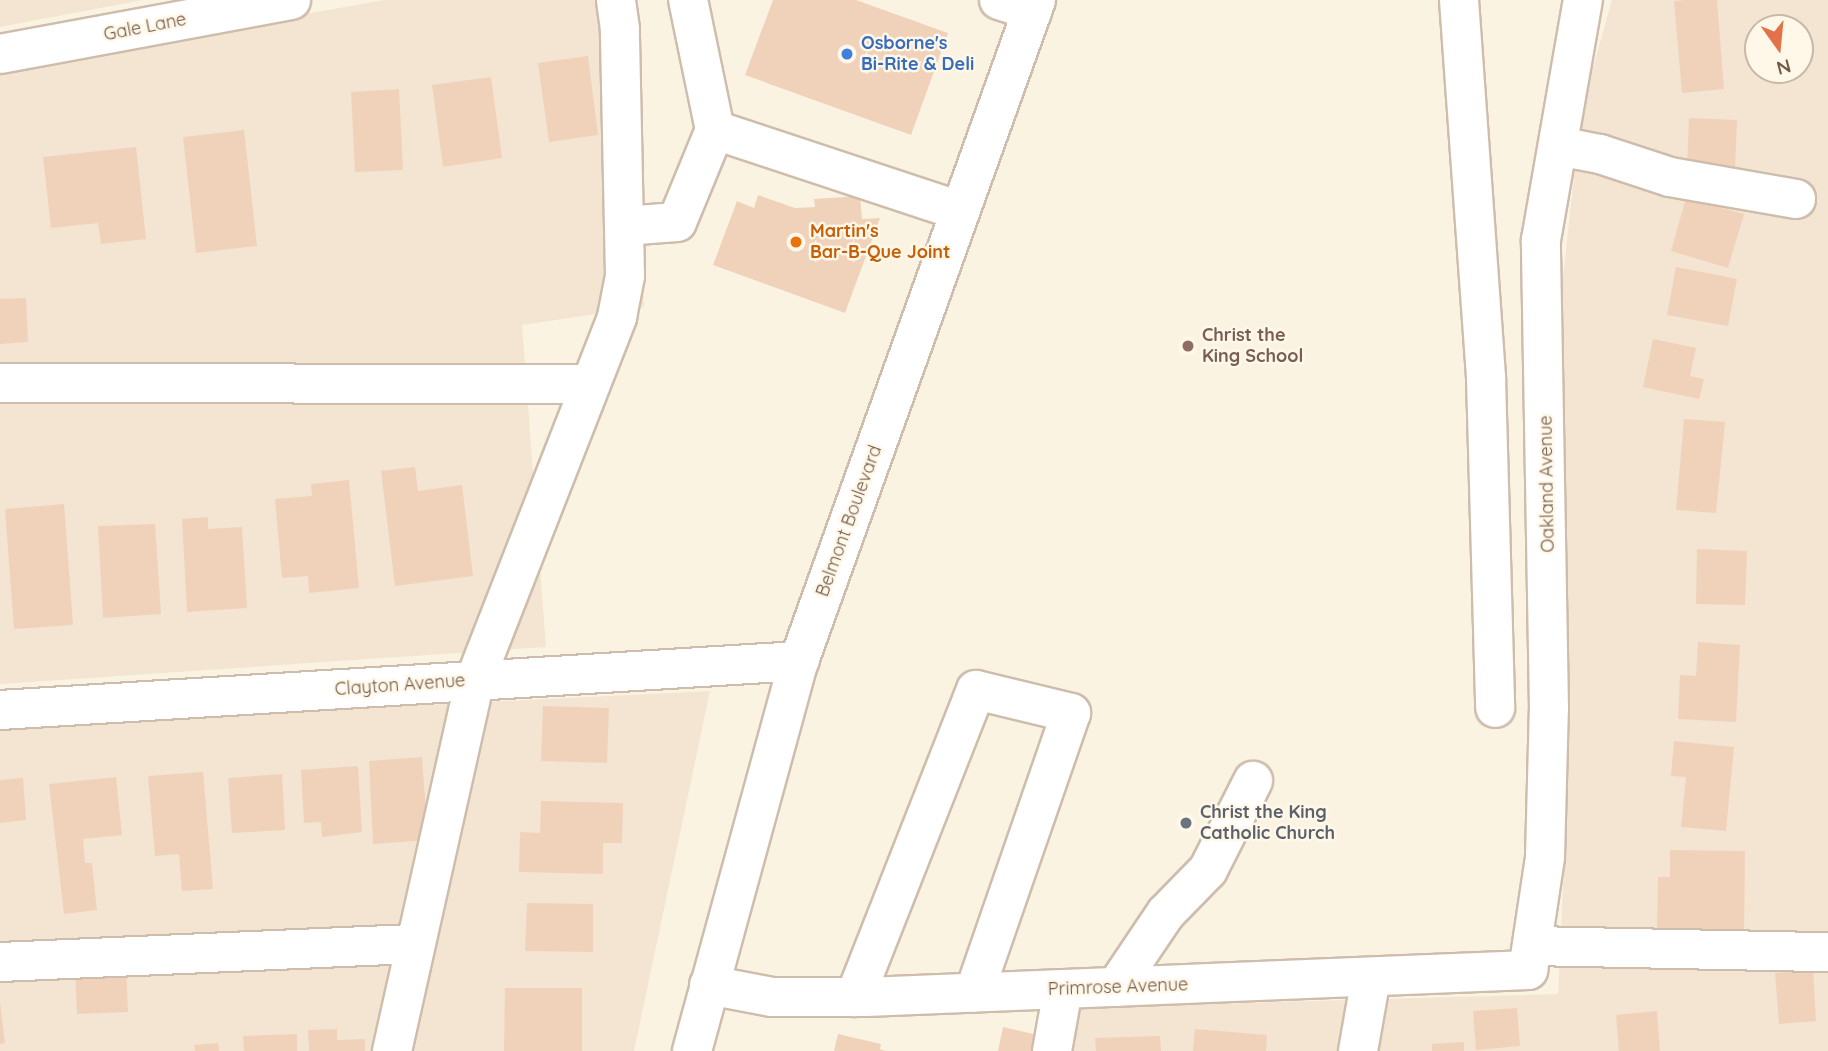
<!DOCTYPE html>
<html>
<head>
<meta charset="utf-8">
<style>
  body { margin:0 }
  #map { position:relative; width:1828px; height:1051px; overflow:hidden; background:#fbf3e2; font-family:Quicksand,sans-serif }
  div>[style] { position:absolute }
  .residential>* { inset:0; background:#f3e5d1 }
  .building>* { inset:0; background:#f0d2bb }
  .roads { filter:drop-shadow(2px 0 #cebdac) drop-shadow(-2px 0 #cebdac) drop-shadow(0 2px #cebdac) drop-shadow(0 -2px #cebdac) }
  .minor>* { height:38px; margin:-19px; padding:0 19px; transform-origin:19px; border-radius:19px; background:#fff }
  .dots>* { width:19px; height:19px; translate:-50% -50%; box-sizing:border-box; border:4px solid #fff7e8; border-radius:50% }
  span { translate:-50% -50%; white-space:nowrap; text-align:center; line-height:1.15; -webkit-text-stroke:5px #fff7e8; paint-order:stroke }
  .street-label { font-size:18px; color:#725a49 }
  .shop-label { font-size:18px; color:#366cbe; font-weight:700 }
  .left { translate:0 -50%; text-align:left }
  .food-label { font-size:18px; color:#c56008; font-weight:700 }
  .education-label { font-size:18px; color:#785e54; font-weight:700 }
  .worship-label { font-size:18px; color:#5b616d; font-weight:700 }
  .north { position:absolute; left:1744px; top:14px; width:70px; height:70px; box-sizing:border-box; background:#fff7e8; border:2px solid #c7b8a8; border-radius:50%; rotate:165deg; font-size:19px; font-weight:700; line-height:28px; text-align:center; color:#725a49 }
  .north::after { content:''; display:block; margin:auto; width:24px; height:32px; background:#e3724a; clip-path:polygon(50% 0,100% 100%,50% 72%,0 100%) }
</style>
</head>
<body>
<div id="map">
  <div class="residential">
    <i style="clip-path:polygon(0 0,143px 0,0 27px)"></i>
    <i style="clip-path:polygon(384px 0,631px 0,644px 307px,522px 325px,546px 647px,0 684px,0 69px)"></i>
    <i style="clip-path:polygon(evenodd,1612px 0,1828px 0,1828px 1051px,1063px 1051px,1069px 1008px,1558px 994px,1564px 869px,1558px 326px,1581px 110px,1612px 0,1758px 28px,1800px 28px,1800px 70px,1758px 70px,1758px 28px)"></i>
    <i style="clip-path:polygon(710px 691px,634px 1051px,0 1051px,0 726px)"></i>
  </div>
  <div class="building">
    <i style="clip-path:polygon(773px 0,856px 0,948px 33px,911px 135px,745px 75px)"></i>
    <i style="clip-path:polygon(1687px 0,1717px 0,1724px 89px,1682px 93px,1674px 1px)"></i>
    <i style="clip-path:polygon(588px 56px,598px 135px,549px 142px,538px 63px)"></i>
    <i style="clip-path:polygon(491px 77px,502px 158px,443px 167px,432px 85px)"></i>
    <i style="clip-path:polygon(399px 89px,403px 170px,355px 172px,351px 92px)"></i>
    <i style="clip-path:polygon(1689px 118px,1737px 120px,1735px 171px,1687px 169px)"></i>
    <i style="clip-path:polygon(244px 130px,257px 246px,196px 253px,183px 137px)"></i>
    <i style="clip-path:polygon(136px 147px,146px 239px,101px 244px,98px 223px,51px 228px,43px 157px)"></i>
    <i style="clip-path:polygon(758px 195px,795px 208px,815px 207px,814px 199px,860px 196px,862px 219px,880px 218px,845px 313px,713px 265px,737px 201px,754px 208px)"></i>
    <i style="clip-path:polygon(1686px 198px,1744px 214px,1728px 268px,1671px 251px)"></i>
    <i style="clip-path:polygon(1676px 267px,1737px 279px,1728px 326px,1667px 315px)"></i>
    <i style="clip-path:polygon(26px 298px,28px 342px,0 344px,0 299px)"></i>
    <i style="clip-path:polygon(1653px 339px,1696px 348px,1690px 376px,1704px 379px,1699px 399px,1643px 387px)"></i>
    <i style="clip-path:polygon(1684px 419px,1725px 422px,1716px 513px,1676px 510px)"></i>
    <i style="clip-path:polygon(415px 467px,418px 491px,462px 485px,473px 576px,395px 586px,381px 471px)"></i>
    <i style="clip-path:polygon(349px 480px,359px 588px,309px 593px,308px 576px,282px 578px,275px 499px,312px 496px,311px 484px)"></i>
    <i style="clip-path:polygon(64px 504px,73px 625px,14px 629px,5px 509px)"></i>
    <i style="clip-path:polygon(208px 517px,208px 529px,242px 527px,247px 608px,187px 612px,182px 519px)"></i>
    <i style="clip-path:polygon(155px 524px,161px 614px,103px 618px,98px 526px)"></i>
    <i style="clip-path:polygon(1697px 549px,1747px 551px,1745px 605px,1696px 604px)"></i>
    <i style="clip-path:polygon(1698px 642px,1740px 645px,1736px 722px,1678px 719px,1680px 675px,1696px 676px)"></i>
    <i style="clip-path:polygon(543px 706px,609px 708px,607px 763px,541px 761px)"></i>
    <i style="clip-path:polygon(1674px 741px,1734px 747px,1726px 831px,1681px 827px,1686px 777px,1671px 776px)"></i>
    <i style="clip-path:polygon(422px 757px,428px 840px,373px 844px,369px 761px)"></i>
    <i style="clip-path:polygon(358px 766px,362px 832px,322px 837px,321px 822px,304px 823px,301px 770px)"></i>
    <i style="clip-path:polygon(203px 772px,213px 889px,182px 891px,179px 854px,155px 856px,148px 776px)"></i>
    <i style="clip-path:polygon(282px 774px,285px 830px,232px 833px,228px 778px)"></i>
    <i style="clip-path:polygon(116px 777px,122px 835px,83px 839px,85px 863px,92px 863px,97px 910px,64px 914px,49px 784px)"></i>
    <i style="clip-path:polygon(23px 778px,26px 820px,0 823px,0 780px)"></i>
    <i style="clip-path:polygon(541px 801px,623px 803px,622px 843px,603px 843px,603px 874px,519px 872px,520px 832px,540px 833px)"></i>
    <i style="clip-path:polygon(1670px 850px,1745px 851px,1744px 930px,1657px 929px,1658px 877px,1670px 877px)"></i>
    <i style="clip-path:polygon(527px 903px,593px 904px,593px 952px,525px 951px)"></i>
    <i style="clip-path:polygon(126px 966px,128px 1012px,77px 1014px,75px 969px)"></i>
    <i style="clip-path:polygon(1813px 970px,1816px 1021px,1779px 1024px,1775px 973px)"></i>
    <i style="clip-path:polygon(505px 988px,582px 988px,582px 1051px,504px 1051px)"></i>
    <i style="clip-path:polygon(0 1002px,5px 1043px,0 1044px)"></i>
    <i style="clip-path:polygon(1517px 1008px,1520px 1046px,1476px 1050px,1473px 1011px)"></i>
    <i style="clip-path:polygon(1657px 1011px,1660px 1051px,1619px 1051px,1616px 1015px)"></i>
    <i style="clip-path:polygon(1003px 1027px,1042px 1036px,1039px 1051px,998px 1051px)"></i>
    <i style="clip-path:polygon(337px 1029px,337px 1040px,365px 1039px,365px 1051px,309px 1051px,308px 1030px)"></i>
    <i style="clip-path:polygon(1195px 1029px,1267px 1035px,1266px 1051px,1193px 1051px)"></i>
    <i style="clip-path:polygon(297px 1034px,297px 1051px,244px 1051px,243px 1036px)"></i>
    <i style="clip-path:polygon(838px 1034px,881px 1044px,880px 1049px,886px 1051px,834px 1051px)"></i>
    <i style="clip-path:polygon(1160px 1036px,1161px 1051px,1096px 1051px,1095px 1038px)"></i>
    <i style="clip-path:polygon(1464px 1042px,1464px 1051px,1432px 1051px,1432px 1044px)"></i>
    <i style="clip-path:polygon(218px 1043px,219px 1051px,195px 1051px,194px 1045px)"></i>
  </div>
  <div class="roads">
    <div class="minor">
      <i style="left:999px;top:0;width:35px;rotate:18deg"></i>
      <i style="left:1459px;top:0;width:379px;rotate:85.9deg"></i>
      <i style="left:1486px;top:378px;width:330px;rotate:88.4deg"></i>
      <i style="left:0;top:54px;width:296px;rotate:-10.5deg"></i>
      <i style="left:715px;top:130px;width:258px;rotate:18.3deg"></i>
      <i style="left:1558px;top:146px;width:43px;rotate:10.8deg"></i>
      <i style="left:1600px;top:154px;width:74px;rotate:18.2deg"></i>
      <i style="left:1670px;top:177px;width:128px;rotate:9.9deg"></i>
      <i style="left:624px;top:226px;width:53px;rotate:-4.3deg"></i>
      <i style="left:677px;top:222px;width:100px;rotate:-67.6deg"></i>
      <i style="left:715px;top:130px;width:133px;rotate:-101.7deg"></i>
      <i style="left:0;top:383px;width:590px;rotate:0.1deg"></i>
      <i style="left:0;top:710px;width:801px;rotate:-3.51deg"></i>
      <i style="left:1532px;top:946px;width:296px;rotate:1.2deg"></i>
      <i style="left:0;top:962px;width:414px;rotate:-2.5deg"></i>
      <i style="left:709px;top:985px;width:64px;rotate:10.8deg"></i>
      <i style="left:772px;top:997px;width:94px"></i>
      <i style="left:866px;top:997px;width:663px;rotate:-2.34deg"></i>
      <i style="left:1528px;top:970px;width:114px;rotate:-81.4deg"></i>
      <i style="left:1545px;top:857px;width:148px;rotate:-88.5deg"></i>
      <i style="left:1549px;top:709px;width:469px;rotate:-91deg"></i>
      <i style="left:1541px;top:240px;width:244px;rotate:-80.1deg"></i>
      <i style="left:1116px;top:987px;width:89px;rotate:-56deg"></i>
      <i style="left:1166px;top:913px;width:60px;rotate:-45.7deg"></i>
      <i style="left:1208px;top:870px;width:100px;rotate:-63.2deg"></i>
      <i style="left:855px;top:997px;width:330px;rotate:-68.5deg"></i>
      <i style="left:976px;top:690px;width:98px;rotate:13.6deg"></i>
      <i style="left:1071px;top:713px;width:296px;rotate:109.1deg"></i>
      <i style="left:392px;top:1051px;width:380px;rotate:-77.4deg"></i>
      <i style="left:475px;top:680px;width:390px;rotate:-68.6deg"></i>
      <i style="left:617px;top:317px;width:42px;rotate:-79deg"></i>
      <i style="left:625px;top:276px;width:247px;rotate:-91.2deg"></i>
      <i style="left:620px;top:29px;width:29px;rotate:-98deg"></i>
      <i style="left:692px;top:1051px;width:404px;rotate:-74.7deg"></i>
      <i style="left:799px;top:661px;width:702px;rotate:-70.27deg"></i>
      <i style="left:1052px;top:1051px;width:63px;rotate:-79.9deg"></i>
      <i style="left:1358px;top:1051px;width:75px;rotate:-80deg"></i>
    </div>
  </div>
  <div class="dots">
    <i style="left:847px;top:54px;background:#3f7fe0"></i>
    <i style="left:796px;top:242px;background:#e8710a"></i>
    <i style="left:1188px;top:346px;background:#8d6e63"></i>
    <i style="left:1186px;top:823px;background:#6b7280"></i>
  </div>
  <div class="street-label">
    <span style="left:145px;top:27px;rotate:-11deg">Gale Lane</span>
    <span style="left:1547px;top:484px;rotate:-91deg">Oakland Avenue</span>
    <span style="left:849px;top:521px;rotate:-70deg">Belmont Boulevard</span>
    <span style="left:400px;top:685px;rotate:-4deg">Clayton Avenue</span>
    <span style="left:1118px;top:987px;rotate:-2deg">Primrose Avenue</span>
  </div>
  <div class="shop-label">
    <span class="left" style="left:861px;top:54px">Osborne's<br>Bi-Rite &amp; Deli</span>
  </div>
  <div class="food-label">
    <span class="left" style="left:810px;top:242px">Martin's<br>Bar-B-Que Joint</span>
  </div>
  <div class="education-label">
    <span class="left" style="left:1202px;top:346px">Christ the<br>King School</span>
  </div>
  <div class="worship-label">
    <span class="left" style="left:1200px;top:823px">Christ the King<br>Catholic Church</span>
  </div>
  <div class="north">N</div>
</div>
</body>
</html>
